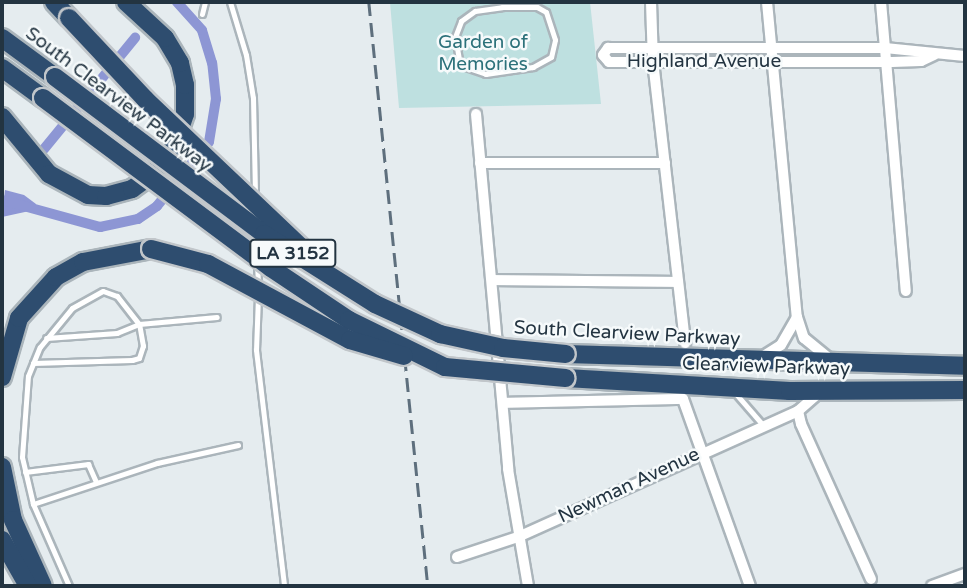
<!DOCTYPE html>
<html>
<head>
<meta charset="utf-8">
<style>
  body { margin:0 }
  #map { position:relative; width:967px; height:588px; overflow:hidden; background:#e5ecef; font-family:"Varela Round",sans-serif }
  div>[style] { position:absolute }
  .green>* { inset:0; background:#bee0e0 }
  .water>* { inset:0; background:#8d96d4 }
  .stream>* { height:2.5px; margin:-1.25px; padding:0 1.25px; transform-origin:1.25px; border-radius:1.25px; background:#8d96d4 }
  .canal>* { height:10px; margin:-5px; padding:0 5px; transform-origin:5px; border-radius:5px; background:#8d96d4 }
  .roads { filter:drop-shadow(2px 0 #abb5bb) drop-shadow(-2px 0 #abb5bb) drop-shadow(0 2px #abb5bb) drop-shadow(0 -2px #abb5bb) }
  .lane>* { height:5px; margin:-2.5px; padding:0 2.5px; transform-origin:2.5px; border-radius:2.5px; background:#fff }
  .street>* { height:10px; margin:-5px; padding:0 5px; transform-origin:5px; border-radius:5px; background:#fff }
  .highway>* { height:18px; margin:-9px; padding:0 9px; transform-origin:9px; border-radius:9px; background:#2e4d6f }
  .rail>* { height:2.5px; margin-top:-1.25px; transform-origin:0; background:repeating-linear-gradient(90deg,#5e6f7d 0 14px,transparent 0 21px) }
  .bridges { filter:drop-shadow(2px 0 #c1c6ca) drop-shadow(-2px 0 #c1c6ca) drop-shadow(0 2px #c1c6ca) drop-shadow(0 -2px #c1c6ca) }
  .highway-bridge>* { height:18px; margin:-9px; padding:0 9px; transform-origin:9px; border-radius:9px; background:#2e4d6f }
  span { translate:-50% -50%; white-space:nowrap; text-align:center; line-height:1.15; -webkit-text-stroke:5px #f6fafb; paint-order:stroke }
  .shield-label span { padding:2px 5px; background:#f6fafb; border:2px solid; border-radius:5px; -webkit-text-stroke-width:0 }
  .shield-label { font-size:18px; color:#233441; font-weight:700 }
  .park-label { font-size:19px; color:#2c717a }
  .street-label { font-size:19px; color:#233441 }
  .frame { position:absolute; inset:0; border:4px solid #233441; pointer-events:none }
</style>
</head>
<body>
<div id="map">
  <div class="green">
    <i style="clip-path:polygon(390px 2px,590px 2px,601px 104px,399px 108px)"></i>
  </div>
  <div class="water">
    <i style="clip-path:polygon(5px 190px,24px 195px,36px 204px,34px 210px,2px 217px)"></i>
  </div>
  <div class="stream">
    <i style="left:100px;top:80px;width:2px;rotate:27deg"></i>
    <i style="left:98px;top:84px;width:2px;rotate:63deg"></i>
  </div>
  <div class="canal">
    <i style="left:44px;top:149px;width:144px;rotate:-50.7deg"></i>
    <i style="left:2px;top:200px;width:102px;rotate:15.4deg"></i>
    <i style="left:100px;top:227px;width:39px;rotate:-12deg"></i>
    <i style="left:138px;top:219px;width:23px;rotate:-34deg"></i>
    <i style="left:157px;top:206px;width:82px;rotate:-50.9deg"></i>
    <i style="left:209px;top:142px;width:44px;rotate:-80.8deg"></i>
    <i style="left:216px;top:99px;width:36px;rotate:-96deg"></i>
    <i style="left:212px;top:63px;width:34px;rotate:-107deg"></i>
    <i style="left:202px;top:30px;width:38px;rotate:-132deg"></i>
  </div>
  <div class="roads">
    <div class="lane">
      <i style="left:230px;top:2px;width:55px;rotate:73.2deg"></i>
      <i style="left:246px;top:55px;width:44px;rotate:80.8deg"></i>
      <i style="left:253px;top:98px;width:97px;rotate:88.8deg"></i>
      <i style="left:502px;top:7px;width:35px"></i>
      <i style="left:537px;top:7px;width:10px;rotate:29deg"></i>
      <i style="left:546px;top:12px;width:29px;rotate:72deg"></i>
      <i style="left:555px;top:40px;width:17px;rotate:103deg"></i>
      <i style="left:551px;top:57px;width:21px;rotate:151deg"></i>
      <i style="left:533px;top:67px;width:48px;rotate:171.5deg"></i>
      <i style="left:486px;top:74px;width:28px;rotate:-161deg"></i>
      <i style="left:460px;top:65px;width:28px;rotate:-100deg"></i>
      <i style="left:455px;top:37px;width:17px;rotate:-69deg"></i>
      <i style="left:461px;top:21px;width:17px;rotate:-36deg"></i>
      <i style="left:475px;top:11px;width:27px;rotate:-8deg"></i>
      <i style="left:202px;top:14px;width:12px;rotate:-76deg"></i>
      <i style="left:257px;top:264px;width:22px;rotate:87deg"></i>
      <i style="left:258px;top:296px;width:54px;rotate:92.1deg"></i>
      <i style="left:256px;top:350px;width:238px;rotate:83.2deg"></i>
      <i style="left:33px;top:363px;width:99px;rotate:-1.7deg"></i>
      <i style="left:132px;top:360px;width:7px;rotate:-16deg"></i>
      <i style="left:139px;top:358px;width:13px;rotate:-72deg"></i>
      <i style="left:143px;top:346px;width:22px;rotate:-100deg"></i>
      <i style="left:139px;top:324px;width:24px;rotate:158deg"></i>
      <i style="left:117px;top:333px;width:71px;rotate:176deg"></i>
      <i style="left:736px;top:394px;width:40px;rotate:49deg"></i>
      <i style="left:25px;top:472px;width:64px;rotate:-7.2deg"></i>
      <i style="left:88px;top:464px;width:20px;rotate:66deg"></i>
      <i style="left:33px;top:504px;width:131px;rotate:-18.3deg"></i>
      <i style="left:157px;top:463px;width:83px;rotate:-12.5deg"></i>
      <i style="left:69px;top:586px;width:90px;rotate:-113.7deg"></i>
      <i style="left:33px;top:504px;width:48px;rotate:-103.2deg"></i>
      <i style="left:22px;top:457px;width:81px;rotate:-85.8deg"></i>
      <i style="left:28px;top:376px;width:31px;rotate:-68deg"></i>
      <i style="left:40px;top:347px;width:50px;rotate:-50.6deg"></i>
      <i style="left:72px;top:308px;width:35px;rotate:-29deg"></i>
      <i style="left:103px;top:291px;width:15px;rotate:20deg"></i>
      <i style="left:117px;top:296px;width:36px;rotate:52deg"></i>
      <i style="left:139px;top:324px;width:78px;rotate:-5.1deg"></i>
    </div>
    <div class="street">
      <i style="left:651px;top:2px;width:59px;rotate:88.1deg"></i>
      <i style="left:653px;top:61px;width:284px;rotate:83.5deg"></i>
      <i style="left:767px;top:2px;width:316px;rotate:84.6deg"></i>
      <i style="left:797px;top:317px;width:22px;rotate:72deg"></i>
      <i style="left:804px;top:338px;width:35px;rotate:39deg"></i>
      <i style="left:881px;top:2px;width:290px;rotate:85.1deg"></i>
      <i style="left:934px;top:55px;width:14px;rotate:155deg"></i>
      <i style="left:921px;top:61px;width:36px;rotate:178deg"></i>
      <i style="left:885px;top:62px;width:276px;rotate:180deg"></i>
      <i style="left:609px;top:62px;width:9px;rotate:-131deg"></i>
      <i style="left:603px;top:55px;width:9px;rotate:-54deg"></i>
      <i style="left:608px;top:48px;width:277px"></i>
      <i style="left:885px;top:48px;width:80px;rotate:5.7deg"></i>
      <i style="left:476px;top:114px;width:356px;rotate:84.8deg"></i>
      <i style="left:508px;top:469px;width:119px;rotate:80.3deg"></i>
      <i style="left:480px;top:163px;width:185px"></i>
      <i style="left:493px;top:280px;width:185px;rotate:0.6deg"></i>
      <i style="left:762px;top:357px;width:22px;rotate:-32deg"></i>
      <i style="left:781px;top:345px;width:32px;rotate:-60deg"></i>
      <i style="left:821px;top:391px;width:30px;rotate:139deg"></i>
      <i style="left:798px;top:411px;width:13px;rotate:77deg"></i>
      <i style="left:801px;top:424px;width:170px;rotate:65.7deg"></i>
      <i style="left:503px;top:403px;width:180px;rotate:-1.3deg"></i>
      <i style="left:683px;top:399px;width:199px;rotate:70.3deg"></i>
      <i style="left:457px;top:557px;width:64px;rotate:-18.2deg"></i>
      <i style="left:518px;top:537px;width:307px;rotate:-24.2deg"></i>
      <i style="left:932px;top:586px;width:35px;rotate:-20deg"></i>
    </div>
    <div class="highway">
      <i style="left:54px;top:2px;width:22px;rotate:47deg"></i>
      <i style="left:2px;top:38px;width:66px;rotate:36.3deg"></i>
      <i style="left:2px;top:68px;width:51px;rotate:36.2deg"></i>
      <i style="left:2px;top:117px;width:74px;rotate:50.5deg"></i>
      <i style="left:49px;top:174px;width:44px;rotate:28.3deg"></i>
      <i style="left:88px;top:195px;width:18px;rotate:3deg"></i>
      <i style="left:106px;top:196px;width:27px;rotate:-15deg"></i>
      <i style="left:132px;top:189px;width:27px;rotate:-36deg"></i>
      <i style="left:154px;top:173px;width:34px;rotate:-53deg"></i>
      <i style="left:174px;top:146px;width:34px;rotate:-71deg"></i>
      <i style="left:185px;top:114px;width:29px;rotate:-90deg"></i>
      <i style="left:185px;top:85px;width:23px;rotate:-103deg"></i>
      <i style="left:180px;top:63px;width:29px;rotate:-121deg"></i>
      <i style="left:165px;top:38px;width:53px;rotate:-137.3deg"></i>
      <i style="left:566px;top:354px;width:399px;rotate:1.7deg"></i>
      <i style="left:2px;top:377px;width:61px;rotate:-73.9deg"></i>
      <i style="left:19px;top:318px;width:55px;rotate:-47.9deg"></i>
      <i style="left:56px;top:277px;width:31px;rotate:-29deg"></i>
      <i style="left:83px;top:262px;width:69px;rotate:-10.8deg"></i>
      <i style="left:566px;top:378px;width:224px;rotate:3.3deg"></i>
      <i style="left:790px;top:391px;width:175px;rotate:-0.3deg"></i>
      <i style="left:2px;top:467px;width:54px;rotate:78.3deg"></i>
      <i style="left:13px;top:520px;width:72px;rotate:65.6deg"></i>
      <i style="left:2px;top:540px;width:53px;rotate:60.5deg"></i>
    </div>
  </div>
  <div class="rail">
    <i style="left:369px;top:2px;width:587px;rotate:84.23deg"></i>
  </div>
  <div class="bridges">
    <div class="highway-bridge">
      <i style="left:69px;top:18px;width:111px;rotate:46.8deg"></i>
      <i style="left:145px;top:99px;width:216px;rotate:43.5deg"></i>
      <i style="left:55px;top:77px;width:261px;rotate:36.9deg"></i>
      <i style="left:264px;top:234px;width:131px;rotate:32.2deg"></i>
      <i style="left:375px;top:304px;width:72px;rotate:24.8deg"></i>
      <i style="left:440px;top:334px;width:65px;rotate:12.5deg"></i>
      <i style="left:503px;top:348px;width:63px;rotate:5.4deg"></i>
      <i style="left:43px;top:98px;width:284px;rotate:36.7deg"></i>
      <i style="left:271px;top:268px;width:94px;rotate:33.7deg"></i>
      <i style="left:349px;top:320px;width:107px;rotate:26.1deg"></i>
      <i style="left:445px;top:367px;width:121px;rotate:5.2deg"></i>
      <i style="left:151px;top:249px;width:59px;rotate:14.7deg"></i>
      <i style="left:208px;top:264px;width:161px;rotate:28.2deg"></i>
      <i style="left:350px;top:340px;width:56px;rotate:16.5deg"></i>
    </div>
  </div>
  <div class="shield-label">
    <span style="left:293px;top:253px">LA 3152</span>
  </div>
  <div class="park-label">
    <span style="left:483px;top:54px">Garden of<br>Memories</span>
  </div>
  <div class="street-label">
    <span style="left:704px;top:62px">Highland Avenue</span>
    <span style="left:118px;top:100px;rotate:37deg">South Clearview Parkway</span>
    <span style="left:627px;top:334px;rotate:3deg">South Clearview Parkway</span>
    <span style="left:766px;top:367px;rotate:2deg">Clearview Parkway</span>
    <span style="left:629px;top:486px;rotate:-25deg">Newman Avenue</span>
  </div>
  <div class="frame"></div>
</div>
</body>
</html>
